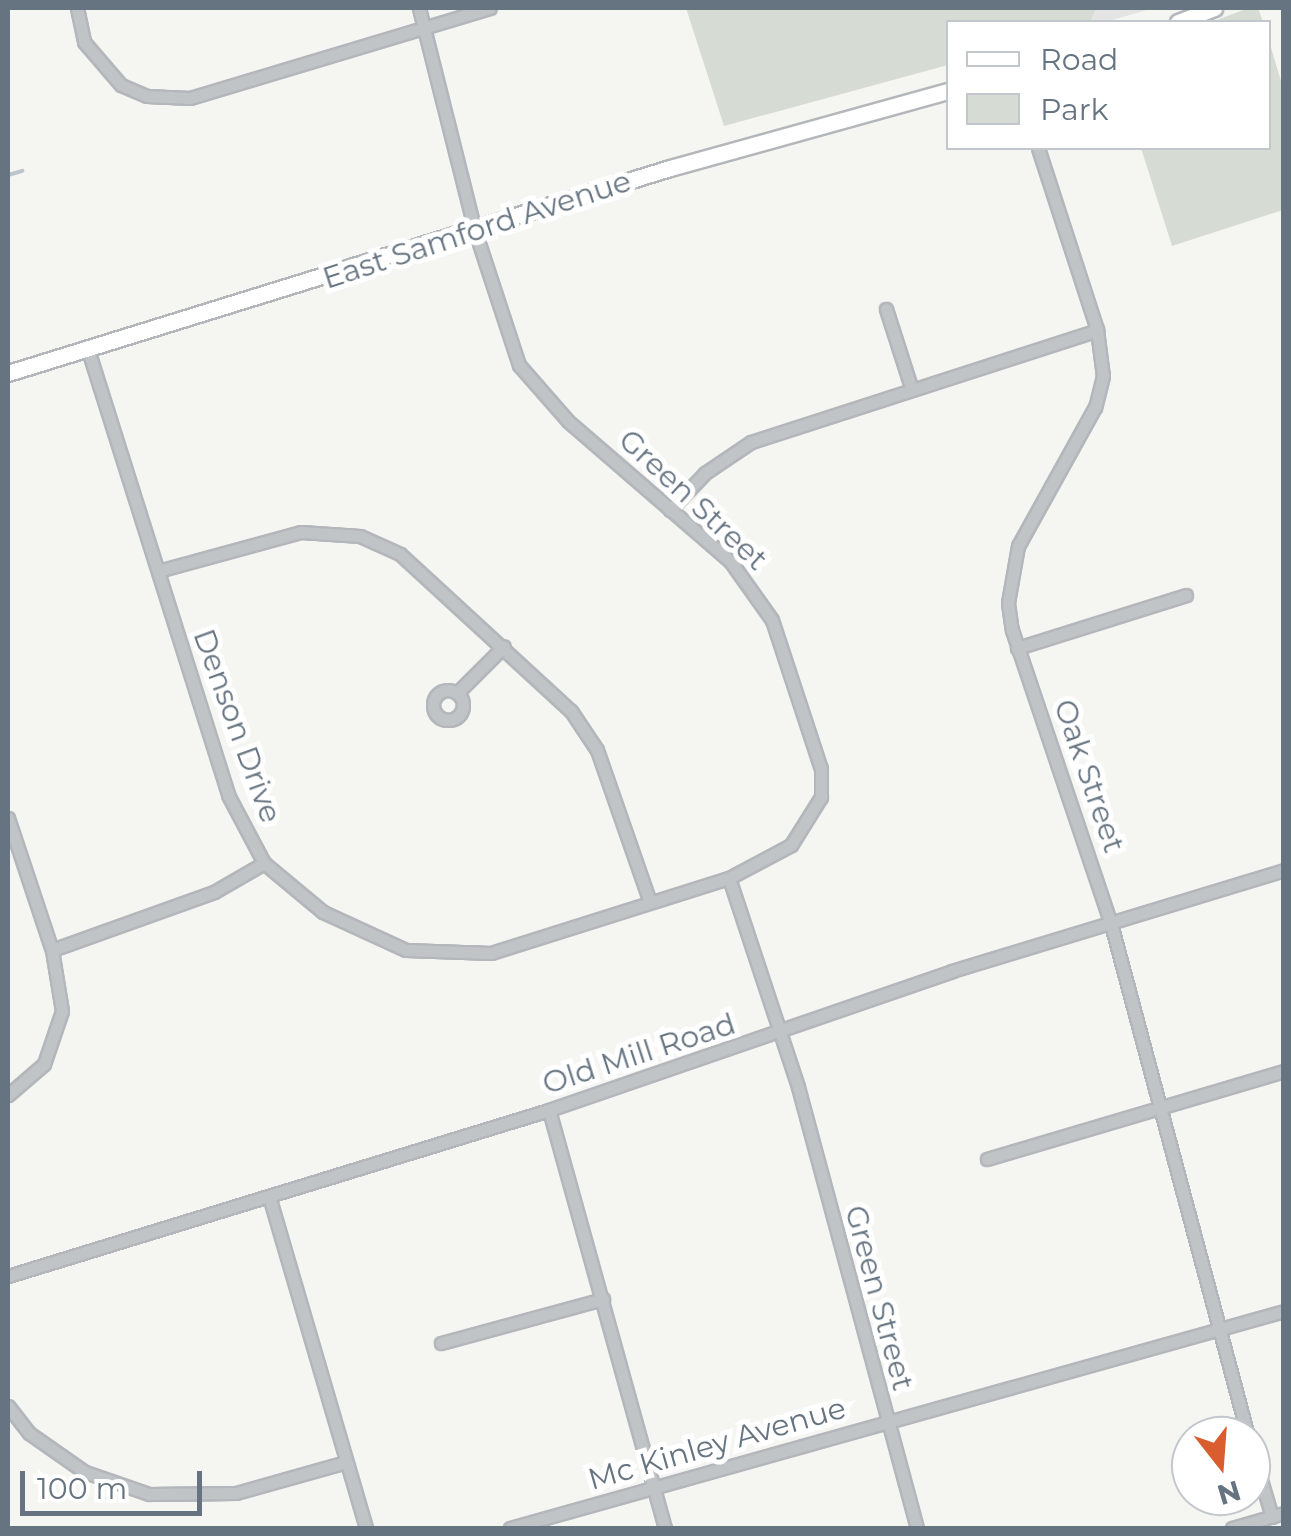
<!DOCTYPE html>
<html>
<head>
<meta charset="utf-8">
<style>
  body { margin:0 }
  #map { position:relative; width:1291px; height:1536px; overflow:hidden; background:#f5f5f2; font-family:Montserrat,sans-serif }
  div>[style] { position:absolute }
  .built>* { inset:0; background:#e3e4e3 }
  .green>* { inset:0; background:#d6dcd3 }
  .stream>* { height:4px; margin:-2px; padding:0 2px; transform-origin:2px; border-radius:2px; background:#bcc5ca }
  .roads { filter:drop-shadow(2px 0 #b3b7bb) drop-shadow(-2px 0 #b3b7bb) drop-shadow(0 2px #b3b7bb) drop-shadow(0 -2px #b3b7bb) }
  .street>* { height:11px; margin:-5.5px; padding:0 5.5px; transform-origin:5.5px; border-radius:5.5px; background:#c0c4c7 }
  .street>.ring { margin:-5.5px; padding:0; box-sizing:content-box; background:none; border:11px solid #c0c4c7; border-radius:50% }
  .secondary>* { height:15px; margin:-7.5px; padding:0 7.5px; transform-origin:7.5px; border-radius:7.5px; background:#fff }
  span { translate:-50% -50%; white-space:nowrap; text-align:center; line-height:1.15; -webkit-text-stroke:10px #fff; paint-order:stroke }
  .street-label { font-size:30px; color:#667481 }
  .frame { position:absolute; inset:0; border:10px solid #667481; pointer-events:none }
  .legend { position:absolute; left:946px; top:20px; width:325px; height:130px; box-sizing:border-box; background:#fff; border:2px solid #c2c7cd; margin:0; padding:12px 18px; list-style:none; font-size:30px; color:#667481 }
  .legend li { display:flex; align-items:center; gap:20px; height:50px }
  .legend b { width:50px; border:2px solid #c2c7cd }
  .north { position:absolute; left:1171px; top:1416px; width:100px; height:100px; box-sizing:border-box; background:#fff; border:2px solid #c2c7cd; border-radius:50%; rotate:163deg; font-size:28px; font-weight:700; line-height:40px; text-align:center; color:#667481 }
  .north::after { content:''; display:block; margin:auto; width:35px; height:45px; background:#d95d2e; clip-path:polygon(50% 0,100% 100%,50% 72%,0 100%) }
  .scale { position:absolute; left:20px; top:1471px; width:182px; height:45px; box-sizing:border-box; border:5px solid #667481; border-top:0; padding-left:12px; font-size:30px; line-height:35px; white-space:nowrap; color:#667481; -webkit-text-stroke:8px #fff; paint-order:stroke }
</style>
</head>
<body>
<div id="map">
  <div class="built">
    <i style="clip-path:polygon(1079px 8px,1154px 8px,1105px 22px,1090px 22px)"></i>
  </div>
  <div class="green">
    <i style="clip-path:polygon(686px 8px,1093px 8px,1095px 10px,1090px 22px,948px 22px,948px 65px,724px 126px)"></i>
    <i style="clip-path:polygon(1249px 8px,1258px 8px,1263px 22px,1211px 22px)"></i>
    <i style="clip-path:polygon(1269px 41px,1283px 88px,1283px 210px,1172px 246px,1141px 148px,1268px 148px)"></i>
  </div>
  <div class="stream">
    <i style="left:8px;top:175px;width:15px;rotate:-16deg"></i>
  </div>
  <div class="roads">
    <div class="street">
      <i style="left:77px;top:8px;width:35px;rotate:78deg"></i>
      <i style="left:84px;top:42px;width:57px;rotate:49.3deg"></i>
      <i style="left:121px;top:85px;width:28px;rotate:23deg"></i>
      <i style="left:147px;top:96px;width:43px;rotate:2.7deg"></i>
      <i style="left:190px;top:98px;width:313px;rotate:-16.7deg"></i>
      <i style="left:1038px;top:148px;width:191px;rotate:72deg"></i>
      <i style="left:1097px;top:330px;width:46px;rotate:82.6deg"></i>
      <i style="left:1103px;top:376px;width:32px;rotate:104deg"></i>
      <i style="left:1095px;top:407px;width:159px;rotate:119deg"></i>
      <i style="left:1018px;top:546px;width:58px;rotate:100deg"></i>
      <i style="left:1008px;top:603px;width:27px;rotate:82deg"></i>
      <i style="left:1012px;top:630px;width:310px;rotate:71.4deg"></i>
      <i style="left:1111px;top:924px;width:530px;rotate:75.02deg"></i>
      <i style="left:886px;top:309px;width:82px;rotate:72.2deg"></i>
      <i style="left:89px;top:353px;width:463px;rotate:72.5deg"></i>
      <i style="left:228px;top:795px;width:77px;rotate:62.1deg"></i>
      <i style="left:264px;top:863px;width:77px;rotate:39.7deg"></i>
      <i style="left:323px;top:912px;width:91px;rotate:24.6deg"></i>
      <i style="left:406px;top:950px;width:85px;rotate:2deg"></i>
      <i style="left:491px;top:953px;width:250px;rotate:-17.5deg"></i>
      <i style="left:729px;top:878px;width:70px;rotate:-28deg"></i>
      <i style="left:791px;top:845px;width:57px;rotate:-58deg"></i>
      <i style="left:821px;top:797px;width:28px;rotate:-90deg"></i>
      <i style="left:821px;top:769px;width:157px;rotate:-108.2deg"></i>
      <i style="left:772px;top:620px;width:72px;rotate:-125.4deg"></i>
      <i style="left:730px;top:561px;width:214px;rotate:-139.2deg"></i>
      <i style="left:568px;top:421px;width:74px;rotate:-131.2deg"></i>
      <i style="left:519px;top:365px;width:141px;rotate:-108.2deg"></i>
      <i style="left:475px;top:231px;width:230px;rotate:-104.1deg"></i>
      <i style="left:670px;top:510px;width:51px;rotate:-46.6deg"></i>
      <i style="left:705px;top:473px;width:55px;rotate:-34deg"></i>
      <i style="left:751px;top:442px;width:364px;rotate:-17.9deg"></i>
      <i style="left:158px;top:571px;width:148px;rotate:-15.3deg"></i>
      <i style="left:301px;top:532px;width:59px;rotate:3.9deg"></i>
      <i style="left:360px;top:536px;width:44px;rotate:24.2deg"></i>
      <i style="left:400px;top:554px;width:232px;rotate:42.6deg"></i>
      <i style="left:571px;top:711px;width:47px;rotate:56.3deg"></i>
      <i style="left:597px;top:750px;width:161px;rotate:70.8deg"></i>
      <i style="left:1017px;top:648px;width:177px;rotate:-17.4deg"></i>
      <i class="ring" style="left:433px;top:690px;width:19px;height:19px"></i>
      <i style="left:457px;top:693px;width:66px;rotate:-45deg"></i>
      <i style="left:8px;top:818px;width:139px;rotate:71.6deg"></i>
      <i style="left:52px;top:950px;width:62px;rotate:80.7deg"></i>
      <i style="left:62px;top:1011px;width:56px;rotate:108.8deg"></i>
      <i style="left:44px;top:1064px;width:48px;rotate:139.3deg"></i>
      <i style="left:729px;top:878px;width:220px;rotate:71.7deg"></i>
      <i style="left:798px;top:1087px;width:457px;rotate:74.9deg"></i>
      <i style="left:52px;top:950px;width:172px;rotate:-19.7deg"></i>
      <i style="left:214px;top:892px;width:58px;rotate:-30.1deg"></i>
      <i style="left:549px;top:1110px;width:434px;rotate:74.5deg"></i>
      <i style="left:987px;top:1159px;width:310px;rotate:-16.5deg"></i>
      <i style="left:269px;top:1196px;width:346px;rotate:73.7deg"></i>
      <i style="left:8px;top:1276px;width:566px;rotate:-17.06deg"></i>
      <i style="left:549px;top:1110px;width:426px;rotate:-19deg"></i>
      <i style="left:952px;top:971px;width:347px;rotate:-16.9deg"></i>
      <i style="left:441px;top:1343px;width:168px;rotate:-15.2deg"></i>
      <i style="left:8px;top:1406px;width:34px;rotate:52deg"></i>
      <i style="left:29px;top:1433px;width:68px;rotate:34.9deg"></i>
      <i style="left:85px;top:1472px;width:68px;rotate:19deg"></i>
      <i style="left:149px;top:1494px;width:87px;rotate:-0.7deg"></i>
      <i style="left:236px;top:1493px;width:114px;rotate:-15.7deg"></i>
      <i style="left:1251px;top:1446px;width:74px;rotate:73.5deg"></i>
      <i style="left:510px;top:1528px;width:804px;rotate:-15.66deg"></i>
      <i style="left:1232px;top:1528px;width:54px;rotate:-16.1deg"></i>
    </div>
    <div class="secondary">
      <i style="left:1178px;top:22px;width:39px;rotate:-21deg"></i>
      <i style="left:8px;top:373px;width:693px;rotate:-17.21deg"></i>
      <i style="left:670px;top:168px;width:288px;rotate:-15.5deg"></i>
    </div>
  </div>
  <div class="street-label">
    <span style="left:477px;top:230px;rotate:-18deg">East Samford Avenue</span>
    <span style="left:693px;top:500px;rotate:43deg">Green Street</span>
    <span style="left:237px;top:726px;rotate:70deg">Denson Drive</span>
    <span style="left:1089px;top:776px;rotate:71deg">Oak Street</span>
    <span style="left:639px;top:1054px;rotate:-18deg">Old Mill Road</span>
    <span style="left:879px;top:1298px;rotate:75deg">Green Street</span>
    <span style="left:717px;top:1444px;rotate:-16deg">Mc Kinley Avenue</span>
  </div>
  <div class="frame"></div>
  <ul class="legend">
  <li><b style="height:12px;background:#fff"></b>Road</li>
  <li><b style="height:28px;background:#d6dcd3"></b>Park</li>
  </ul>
  <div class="north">N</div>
  <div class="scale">100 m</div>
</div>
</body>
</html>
